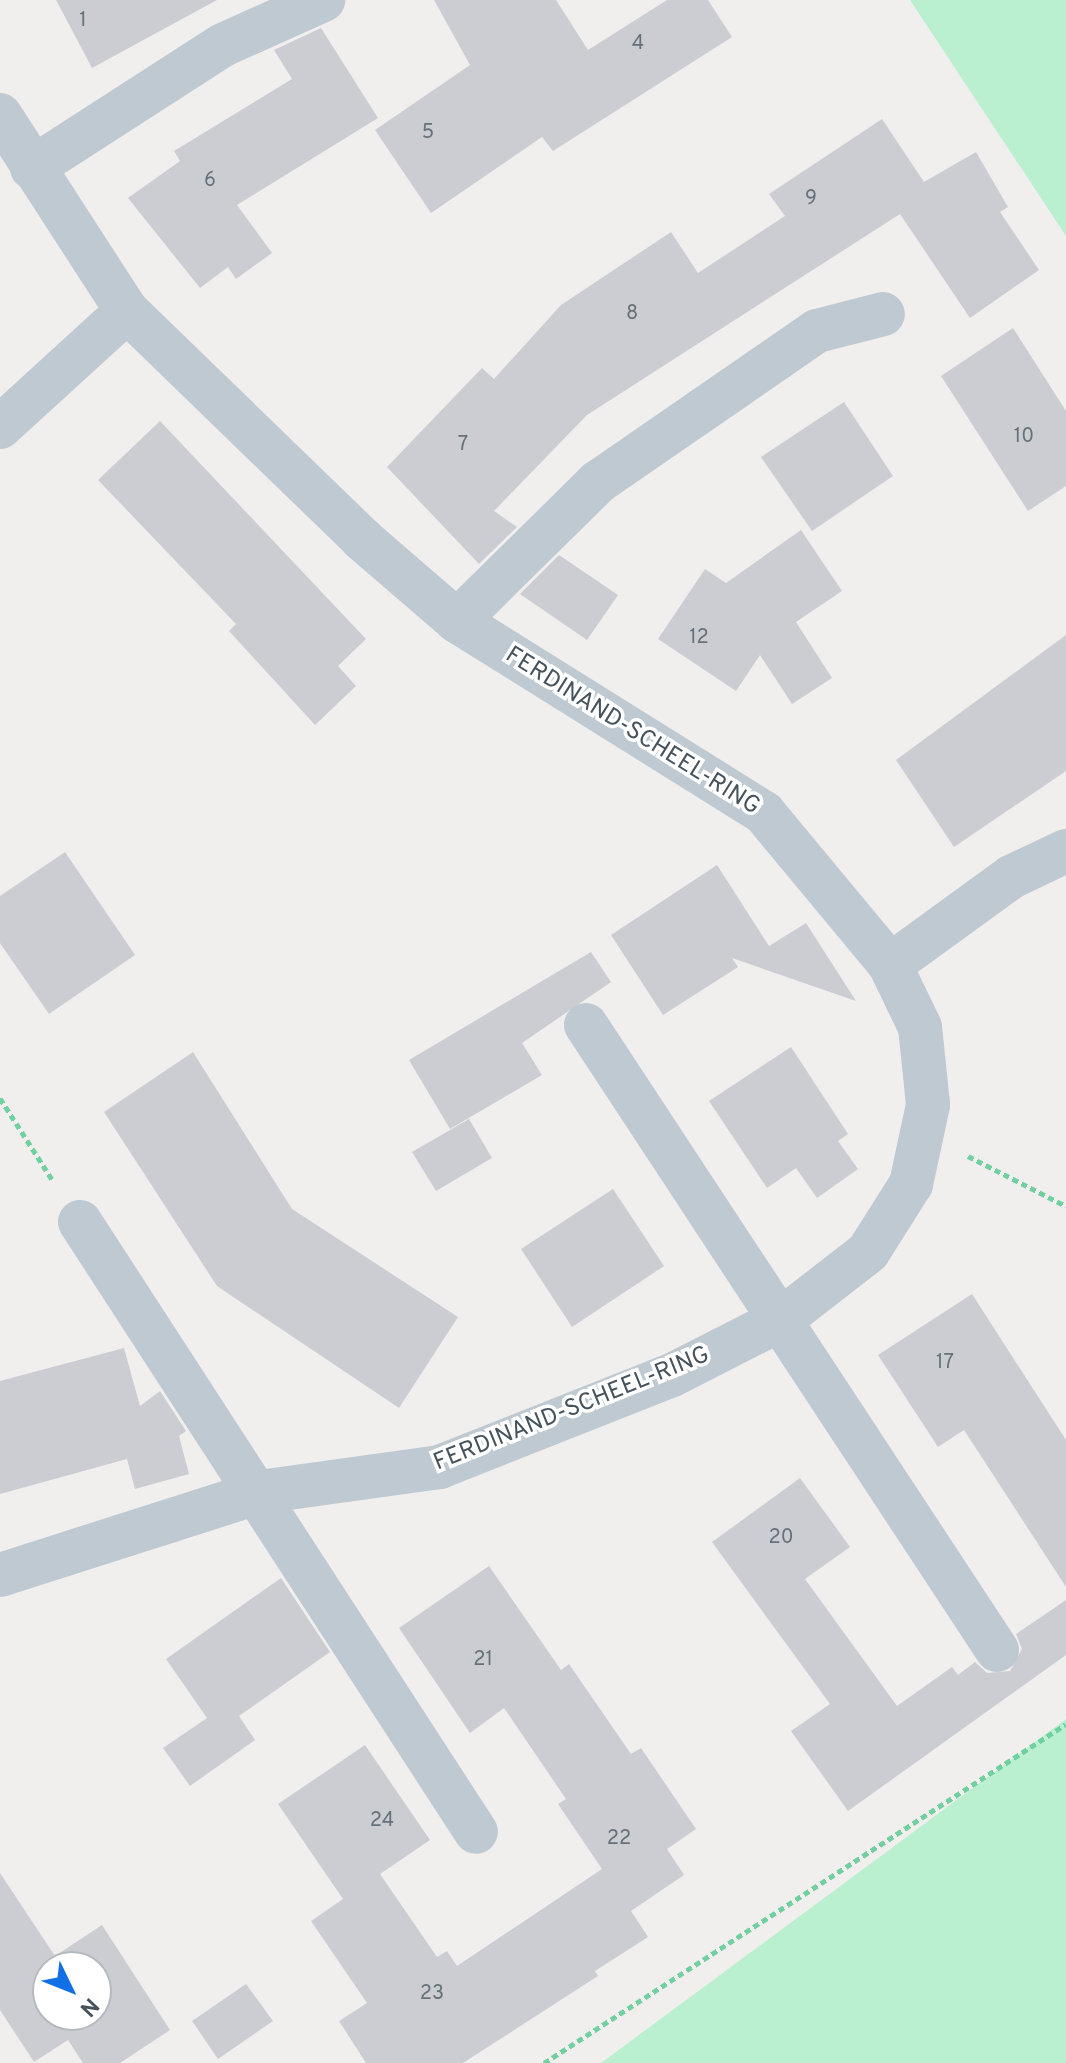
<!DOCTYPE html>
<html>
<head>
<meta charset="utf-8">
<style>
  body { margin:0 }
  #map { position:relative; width:1066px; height:2063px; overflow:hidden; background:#f1eeee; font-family:Overpass,sans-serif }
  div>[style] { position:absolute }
  .green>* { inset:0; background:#baf0cf }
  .building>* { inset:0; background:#cbcdd3 }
  .path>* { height:5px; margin-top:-2.5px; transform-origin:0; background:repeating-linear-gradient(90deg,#71d0a0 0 6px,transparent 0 10px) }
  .minor>* { height:44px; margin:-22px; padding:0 22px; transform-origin:22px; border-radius:22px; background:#bec9d1 }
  span { translate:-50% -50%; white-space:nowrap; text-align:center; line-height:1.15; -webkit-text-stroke:7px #fff; paint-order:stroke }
  .number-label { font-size:20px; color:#67717a }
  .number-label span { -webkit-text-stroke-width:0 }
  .street-label { font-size:24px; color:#46525c }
  .north { position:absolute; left:32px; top:1951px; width:80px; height:80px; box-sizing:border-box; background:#fff; border:2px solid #b5babe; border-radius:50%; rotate:133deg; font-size:22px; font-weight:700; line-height:32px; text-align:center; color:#46525c }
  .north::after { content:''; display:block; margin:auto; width:28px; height:36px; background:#1270e6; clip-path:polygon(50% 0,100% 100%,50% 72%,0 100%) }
</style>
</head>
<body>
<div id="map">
  <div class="green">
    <i style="clip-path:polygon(910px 0,1066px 0,1066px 236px)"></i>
    <i style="clip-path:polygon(1066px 1719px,1066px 2063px,601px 2063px)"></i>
  </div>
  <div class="building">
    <i style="clip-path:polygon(56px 0,217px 0,92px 68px)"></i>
    <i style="clip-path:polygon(434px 0,556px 0,588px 50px,667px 0,708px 0,732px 37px,553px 151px,542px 137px,431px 213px,375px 130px,470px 65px)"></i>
    <i style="clip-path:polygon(321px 28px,378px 118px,237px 205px,272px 253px,236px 279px,228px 267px,200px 288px,128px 198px,180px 161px,174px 151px,292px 79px,274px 50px)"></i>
    <i style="clip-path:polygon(882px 119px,924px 182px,976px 152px,1008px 207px,1000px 212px,1039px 270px,970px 318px,900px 214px,587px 415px,494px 511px,517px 527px,479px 564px,387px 467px,482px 368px,494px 379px,561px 305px,671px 232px,698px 273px,785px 216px,769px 194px)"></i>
    <i style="clip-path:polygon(1013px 328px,1066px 411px,1066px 486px,1028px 511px,941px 376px)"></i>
    <i style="clip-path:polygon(844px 402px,893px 476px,812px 531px,761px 457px)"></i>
    <i style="clip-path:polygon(160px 421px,366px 639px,338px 666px,356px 686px,315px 725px,229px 631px,236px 624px,98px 480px)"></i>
    <i style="clip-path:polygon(801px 530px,842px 591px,796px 622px,832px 678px,792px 704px,760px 655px,736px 691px,658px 639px,705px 569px,726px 583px)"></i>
    <i style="clip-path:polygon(559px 555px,618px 595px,587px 640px,520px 594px)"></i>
    <i style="clip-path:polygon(1066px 635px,1066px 771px,954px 847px,896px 760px)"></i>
    <i style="clip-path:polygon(65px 852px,135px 955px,49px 1014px,0 943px,0 896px)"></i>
    <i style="clip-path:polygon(717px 865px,769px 946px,806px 923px,856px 1001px,732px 958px,738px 967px,663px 1015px,611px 935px)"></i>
    <i style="clip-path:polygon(591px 952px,611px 982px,522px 1043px,542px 1075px,450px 1129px,409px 1060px)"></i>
    <i style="clip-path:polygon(791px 1047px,848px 1134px,838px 1141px,858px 1169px,817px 1198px,796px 1168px,767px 1188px,709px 1101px)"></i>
    <i style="clip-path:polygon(193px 1052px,292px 1209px,458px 1317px,399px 1408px,217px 1286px,104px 1112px)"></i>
    <i style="clip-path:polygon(469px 1119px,492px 1158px,436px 1191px,412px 1152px)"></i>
    <i style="clip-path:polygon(613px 1189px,664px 1266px,572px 1327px,521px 1249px)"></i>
    <i style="clip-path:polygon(972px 1294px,1066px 1440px,1066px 1587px,964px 1430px,938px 1447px,878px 1355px)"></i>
    <i style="clip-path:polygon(124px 1348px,140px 1406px,160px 1391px,186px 1431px,179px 1436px,189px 1474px,135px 1489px,127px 1459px,0 1494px,0 1381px)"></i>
    <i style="clip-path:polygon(800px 1478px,850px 1547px,805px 1579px,897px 1706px,952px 1667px,958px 1675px,975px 1662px,987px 1673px,1010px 1671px,1022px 1649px,1016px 1634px,1066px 1600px,1066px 1655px,848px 1811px,791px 1731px,830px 1704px,712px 1542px)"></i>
    <i style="clip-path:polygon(489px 1566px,561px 1670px,569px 1664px,631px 1754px,641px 1748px,696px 1829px,667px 1849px,684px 1875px,631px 1911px,648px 1937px,595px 1971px,598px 1976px,463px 2063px,366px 2063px,339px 2021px,367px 2003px,311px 1921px,343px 1899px,278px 1804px,365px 1745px,430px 1840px,380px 1874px,437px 1957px,447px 1951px,457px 1966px,602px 1869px,558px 1804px,566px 1799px,504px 1708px,470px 1733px,399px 1628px)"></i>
    <i style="clip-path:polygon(281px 1578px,330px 1652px,239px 1716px,255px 1740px,190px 1786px,163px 1748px,207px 1718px,166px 1659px)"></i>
    <i style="clip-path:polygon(evenodd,0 1873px,55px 1956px,102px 1925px,170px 2030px,120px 2063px,83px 2063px,68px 2040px,34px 2062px,0 2010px,0 1873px,48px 1967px,96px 1967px,96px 2015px,48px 2015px,48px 1967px)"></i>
    <i style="clip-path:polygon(246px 1984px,273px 2021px,218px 2059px,192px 2021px)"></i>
  </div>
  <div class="path">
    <i style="left:0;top:1098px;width:98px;rotate:57.4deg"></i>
    <i style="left:968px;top:1156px;width:110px;rotate:27deg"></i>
    <i style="left:544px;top:2063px;width:622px;rotate:-33deg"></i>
  </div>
  <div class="minor">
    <i style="left:0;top:115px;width:234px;rotate:57.1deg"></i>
    <i style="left:127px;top:311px;width:327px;rotate:44.1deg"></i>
    <i style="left:362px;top:539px;width:125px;rotate:40.8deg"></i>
    <i style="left:457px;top:621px;width:362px;rotate:32deg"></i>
    <i style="left:764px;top:813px;width:197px;rotate:50.3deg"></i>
    <i style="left:890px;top:965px;width:69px;rotate:64.2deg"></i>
    <i style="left:920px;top:1027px;width:78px;rotate:84.1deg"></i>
    <i style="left:928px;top:1105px;width:81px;rotate:102.1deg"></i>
    <i style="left:911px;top:1184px;width:80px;rotate:122.3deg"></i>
    <i style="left:868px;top:1252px;width:109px;rotate:142.1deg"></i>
    <i style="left:782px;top:1319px;width:123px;rotate:153deg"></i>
    <i style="left:672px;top:1375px;width:250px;rotate:158.4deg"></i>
    <i style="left:440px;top:1467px;width:182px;rotate:172.1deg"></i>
    <i style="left:260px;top:1492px;width:273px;rotate:162.3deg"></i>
    <i style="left:32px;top:168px;width:227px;rotate:-32.8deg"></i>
    <i style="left:223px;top:45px;width:110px;rotate:-24.2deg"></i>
    <i style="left:0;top:427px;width:172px;rotate:-42.4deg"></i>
    <i style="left:457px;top:621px;width:198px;rotate:-44.6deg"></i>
    <i style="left:598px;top:482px;width:266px;rotate:-34.6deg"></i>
    <i style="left:817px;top:331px;width:68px;rotate:-14.4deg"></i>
    <i style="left:890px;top:965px;width:150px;rotate:-36deg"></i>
    <i style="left:1011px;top:877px;width:61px;rotate:-25.3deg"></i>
    <i style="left:586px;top:1025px;width:748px;rotate:56.67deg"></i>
    <i style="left:80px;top:1222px;width:727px;rotate:57.01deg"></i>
  </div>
  <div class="number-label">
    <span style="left:83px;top:21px">1</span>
    <span style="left:638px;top:44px">4</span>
    <span style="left:428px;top:133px">5</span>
    <span style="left:210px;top:181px">6</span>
    <span style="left:811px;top:199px">9</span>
    <span style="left:632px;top:314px">8</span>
    <span style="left:1024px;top:437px">10</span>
    <span style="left:463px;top:445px">7</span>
    <span style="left:699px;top:638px">12</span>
    <span style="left:945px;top:1363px">17</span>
    <span style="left:781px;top:1538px">20</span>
    <span style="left:483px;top:1660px">21</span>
    <span style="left:382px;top:1821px">24</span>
    <span style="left:619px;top:1839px">22</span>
    <span style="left:432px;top:1994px">23</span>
  </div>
  <div class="street-label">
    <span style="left:632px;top:732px;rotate:32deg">FERDINAND-SCHEEL-RING</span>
    <span style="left:572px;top:1410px;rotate:-22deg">FERDINAND-SCHEEL-RING</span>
  </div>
  <div class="north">N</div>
</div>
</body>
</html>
